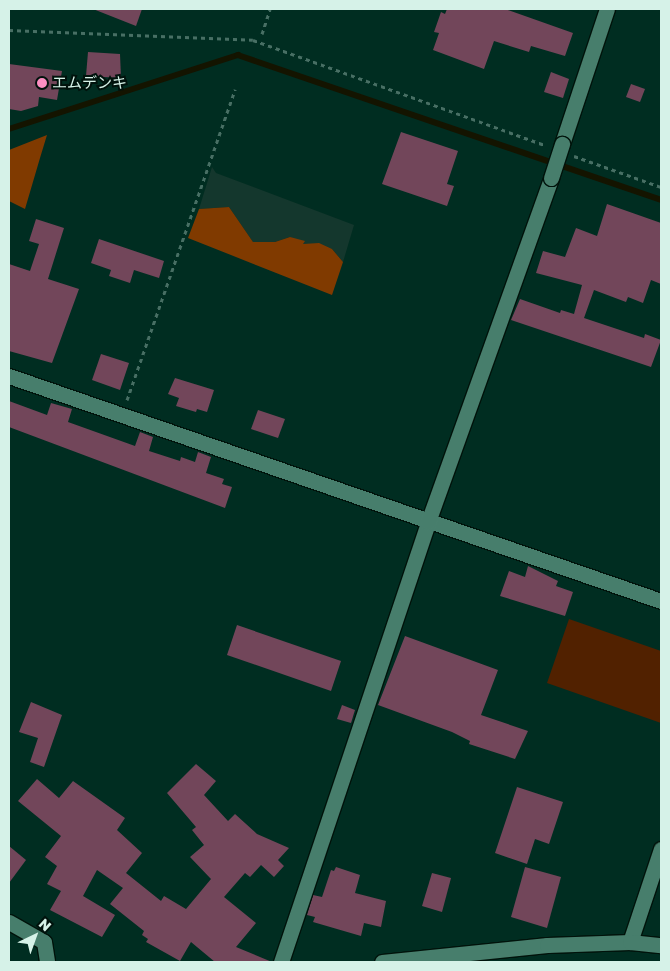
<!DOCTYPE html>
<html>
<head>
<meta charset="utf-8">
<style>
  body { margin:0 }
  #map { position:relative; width:670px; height:971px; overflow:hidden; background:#002d21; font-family:"Golos Text","Noto Sans JP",sans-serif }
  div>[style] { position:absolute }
  .built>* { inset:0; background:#14372d }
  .green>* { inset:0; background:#512100 }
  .forest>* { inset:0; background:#803a00 }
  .stream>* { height:5.5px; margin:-2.75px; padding:0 2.75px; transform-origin:2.75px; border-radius:2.75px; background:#141400 }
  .building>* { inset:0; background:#72465a }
  .path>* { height:3px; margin-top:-1.5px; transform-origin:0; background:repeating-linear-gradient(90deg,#486f64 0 4px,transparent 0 8px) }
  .roads { filter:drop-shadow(1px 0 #00130b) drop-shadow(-1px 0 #00130b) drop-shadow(0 1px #00130b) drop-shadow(0 -1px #00130b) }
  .minor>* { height:15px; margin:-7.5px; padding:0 7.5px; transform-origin:7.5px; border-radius:7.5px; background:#477e6c }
  .bridges { filter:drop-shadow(1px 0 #00130b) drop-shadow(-1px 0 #00130b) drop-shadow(0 1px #00130b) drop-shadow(0 -1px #00130b) }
  .minor-bridge>* { height:15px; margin:-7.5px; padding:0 7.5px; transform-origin:7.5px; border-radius:7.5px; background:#477e6c }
  .dots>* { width:14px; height:14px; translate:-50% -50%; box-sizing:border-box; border:2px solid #00120c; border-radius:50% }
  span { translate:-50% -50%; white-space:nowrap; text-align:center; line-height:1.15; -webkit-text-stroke:4px #00120c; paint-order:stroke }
  .poi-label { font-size:15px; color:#d6f2e8 }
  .left { translate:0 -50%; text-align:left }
  .frame { position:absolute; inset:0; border:10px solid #d6f2e8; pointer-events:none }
  .north { position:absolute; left:10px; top:911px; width:50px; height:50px; -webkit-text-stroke:4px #00120c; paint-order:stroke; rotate:42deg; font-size:14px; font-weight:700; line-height:20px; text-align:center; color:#d6f2e8 }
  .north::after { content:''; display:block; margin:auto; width:18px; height:22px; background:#d6f2e8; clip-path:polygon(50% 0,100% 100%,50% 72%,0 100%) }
</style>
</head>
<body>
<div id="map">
  <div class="built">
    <i style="clip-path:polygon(212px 167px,216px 173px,354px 225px,343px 262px,332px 249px,302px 245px,290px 237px,275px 242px,253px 242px,229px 207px,199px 209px)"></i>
  </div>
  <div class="green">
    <i style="clip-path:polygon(569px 619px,661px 651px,661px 723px,547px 683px)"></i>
  </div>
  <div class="forest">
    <i style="clip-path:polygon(47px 135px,40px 158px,25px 209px,9px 201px,9px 150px)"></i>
    <i style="clip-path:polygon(229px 207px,253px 242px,275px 242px,290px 237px,305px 241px,303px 244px,319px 243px,332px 249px,343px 262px,332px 295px,188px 238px,199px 209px)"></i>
  </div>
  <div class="stream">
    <i style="left:9px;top:129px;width:241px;rotate:-17.9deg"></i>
    <i style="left:238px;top:55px;width:447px;rotate:18.9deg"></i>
  </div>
  <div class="building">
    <i style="clip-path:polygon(93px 9px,142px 9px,136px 26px)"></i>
    <i style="clip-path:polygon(447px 9px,505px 9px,573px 33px,565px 56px,531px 46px,529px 52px,494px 41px,484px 69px,433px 50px,439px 33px,434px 32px,441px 12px,445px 14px)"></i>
    <i style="clip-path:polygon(88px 52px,120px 54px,121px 78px,86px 76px)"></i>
    <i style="clip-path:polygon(9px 64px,62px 71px,57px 100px,39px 97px,38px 106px,21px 111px,9px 109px)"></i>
    <i style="clip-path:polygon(551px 72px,569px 79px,563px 98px,544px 92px)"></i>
    <i style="clip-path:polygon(631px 84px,645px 89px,640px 102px,626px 97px)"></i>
    <i style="clip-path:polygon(401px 132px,458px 151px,447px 184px,454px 186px,447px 206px,382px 184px)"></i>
    <i style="clip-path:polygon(607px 204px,661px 223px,661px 284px,651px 280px,643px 303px,628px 297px,626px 302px,594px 290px,584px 318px,644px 338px,645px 334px,661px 340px,651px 367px,511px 320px,520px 299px,560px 313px,561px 310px,574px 314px,582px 285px,536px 273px,543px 251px,565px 257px,576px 228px,597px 236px)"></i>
    <i style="clip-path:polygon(36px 219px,64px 228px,48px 279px,79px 289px,52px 363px,9px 351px,9px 264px,30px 271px,39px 244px,29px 241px)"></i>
    <i style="clip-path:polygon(99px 239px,164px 261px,159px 278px,134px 270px,130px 283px,109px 276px,111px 270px,91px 263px)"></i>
    <i style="clip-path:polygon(101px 354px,129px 363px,120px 390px,92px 380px)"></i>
    <i style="clip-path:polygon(175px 378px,214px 390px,207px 412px,197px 409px,196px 412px,176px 406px,179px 398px,168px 394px)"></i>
    <i style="clip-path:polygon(9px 401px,47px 415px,51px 403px,72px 409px,68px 422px,135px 446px,140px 432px,153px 437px,149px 451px,180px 461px,181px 457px,195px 462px,198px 452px,211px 457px,206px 473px,224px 479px,222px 484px,232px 487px,225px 508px,9px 427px)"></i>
    <i style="clip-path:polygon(258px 410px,285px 419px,278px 438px,251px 429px)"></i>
    <i style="clip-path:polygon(528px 566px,558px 581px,556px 586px,573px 592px,565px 616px,500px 596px,509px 571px,525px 577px)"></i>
    <i style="clip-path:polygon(237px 625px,341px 661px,331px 691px,227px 655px)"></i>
    <i style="clip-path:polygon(405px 636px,498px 670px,481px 715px,528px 731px,515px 759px,469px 744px,470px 741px,452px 732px,378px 705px)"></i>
    <i style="clip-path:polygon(31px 702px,62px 715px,44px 767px,30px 762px,38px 738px,19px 732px)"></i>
    <i style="clip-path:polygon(342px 705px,355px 710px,351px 723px,337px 719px)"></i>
    <i style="clip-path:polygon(196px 764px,216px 781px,204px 795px,228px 821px,235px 814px,257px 834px,289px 848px,278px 860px,284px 866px,274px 877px,261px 865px,250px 877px,245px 873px,224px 897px,256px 923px,236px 947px,272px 962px,215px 962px,191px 942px,180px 961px,146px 942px,148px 939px,142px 935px,144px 931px,110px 904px,123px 888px,97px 870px,83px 896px,115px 915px,102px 937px,50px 910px,61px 891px,47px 884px,57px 866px,45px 857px,61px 836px,18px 801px,37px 779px,59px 798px,73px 781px,125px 818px,117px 830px,142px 853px,126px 873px,161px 901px,164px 896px,186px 909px,211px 879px,190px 857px,204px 845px,192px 830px,196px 827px,167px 793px)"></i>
    <i style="clip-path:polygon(517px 787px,563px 802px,549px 844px,535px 839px,527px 864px,495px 853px)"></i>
    <i style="clip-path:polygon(9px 846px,26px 860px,9px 883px)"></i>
    <i style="clip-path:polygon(336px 867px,360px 875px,355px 893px,386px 901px,381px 927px,364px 923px,361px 936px,313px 922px,315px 917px,307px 915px,313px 895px,322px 897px,331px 870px,334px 871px)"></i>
    <i style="clip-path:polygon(525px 867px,561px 877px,547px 928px,511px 917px)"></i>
    <i style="clip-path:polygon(432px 873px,451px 878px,442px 912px,422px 906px)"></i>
  </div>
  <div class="path">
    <i style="left:9px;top:30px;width:244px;rotate:2.3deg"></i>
    <i style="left:253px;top:40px;width:310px;rotate:19.8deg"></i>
    <i style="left:262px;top:34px;width:26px;rotate:-72deg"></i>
    <i style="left:574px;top:156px;width:92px;rotate:19.6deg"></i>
    <i style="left:127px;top:400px;width:329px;rotate:-70.8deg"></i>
  </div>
  <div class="roads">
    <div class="minor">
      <i style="left:562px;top:144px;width:142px;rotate:-71.6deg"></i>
      <i style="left:9px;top:376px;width:690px;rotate:19.04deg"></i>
      <i style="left:9px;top:922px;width:40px;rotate:29.7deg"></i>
      <i style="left:44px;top:942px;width:20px;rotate:81deg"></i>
      <i style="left:630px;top:942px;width:98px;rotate:-71.6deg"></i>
      <i style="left:281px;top:962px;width:464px;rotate:-71.5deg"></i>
      <i style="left:428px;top:522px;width:365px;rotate:-70.3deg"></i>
      <i style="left:382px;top:962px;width:166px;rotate:-5.9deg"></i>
      <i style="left:547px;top:945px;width:83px;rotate:-2.1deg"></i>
      <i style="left:630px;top:942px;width:31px;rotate:6deg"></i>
    </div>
  </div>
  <div class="bridges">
    <div class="minor-bridge">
      <i style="left:551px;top:178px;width:36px;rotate:-72deg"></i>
    </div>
  </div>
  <div class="dots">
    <i style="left:42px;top:83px;background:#fc8fc2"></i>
  </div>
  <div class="poi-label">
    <span class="left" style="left:52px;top:83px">エムデンキ</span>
  </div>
  <div class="frame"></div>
  <div class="north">N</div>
</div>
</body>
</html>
